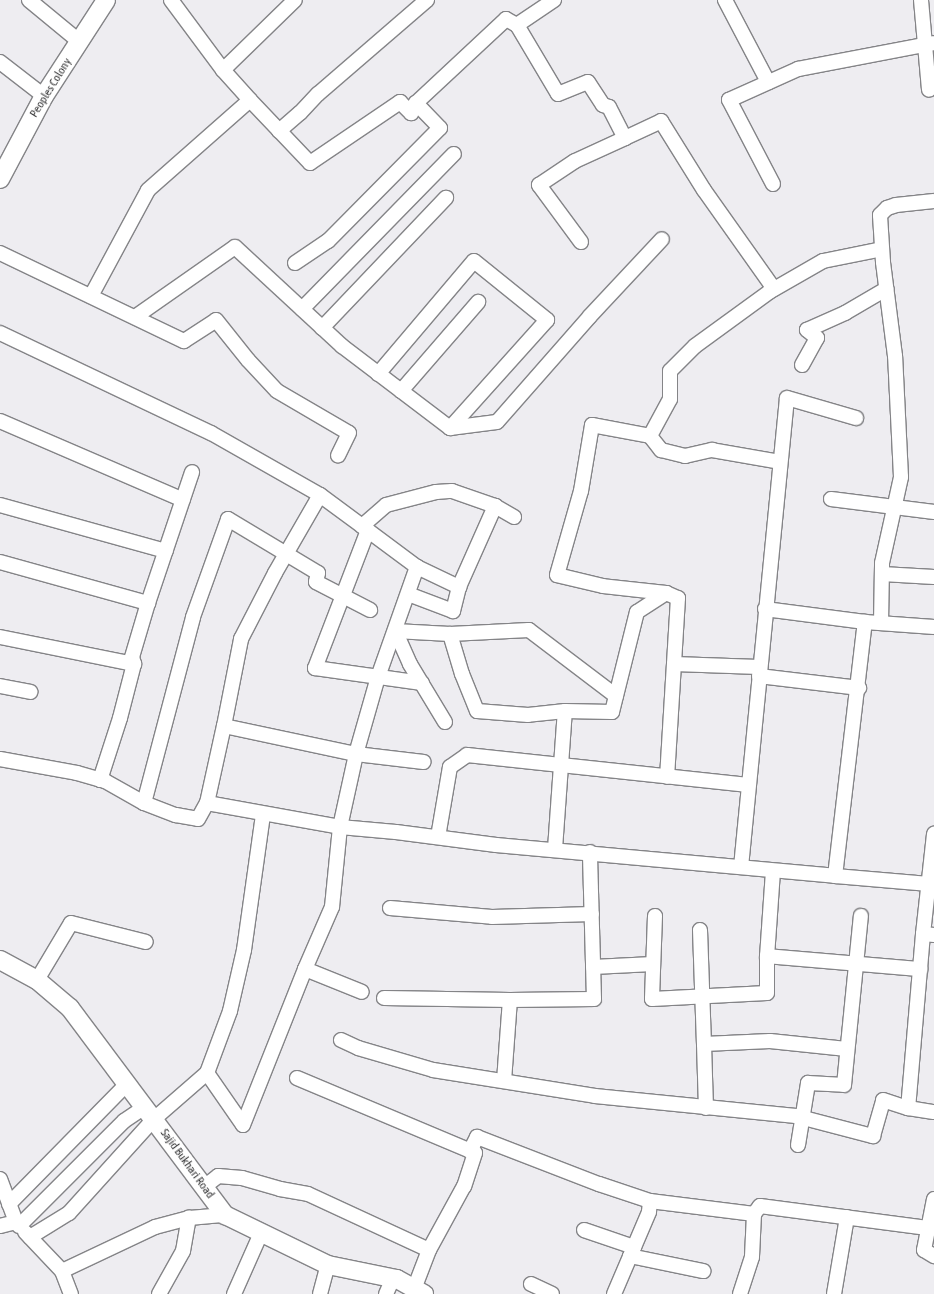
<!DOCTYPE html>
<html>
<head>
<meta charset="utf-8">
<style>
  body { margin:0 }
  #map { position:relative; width:934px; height:1294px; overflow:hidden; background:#eeedf1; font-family:"Asap Condensed",sans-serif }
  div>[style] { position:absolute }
  .roads { filter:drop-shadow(1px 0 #848487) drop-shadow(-1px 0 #848487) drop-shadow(0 1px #848487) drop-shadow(0 -1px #848487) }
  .minor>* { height:14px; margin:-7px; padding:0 7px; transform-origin:7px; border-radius:7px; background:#fff }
  .tertiary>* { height:18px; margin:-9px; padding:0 9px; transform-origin:9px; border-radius:9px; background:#fff }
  span { translate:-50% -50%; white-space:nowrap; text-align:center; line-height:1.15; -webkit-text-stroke:5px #fff; paint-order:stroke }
  .street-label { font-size:12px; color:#343435 }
</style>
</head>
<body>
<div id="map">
  <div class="roads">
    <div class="minor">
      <i style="left:29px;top:0;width:66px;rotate:39.5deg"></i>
      <i style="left:171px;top:0;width:87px;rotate:53.4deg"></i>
      <i style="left:223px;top:70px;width:100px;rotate:-44.2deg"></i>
      <i style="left:554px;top:0;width:45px;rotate:146deg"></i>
      <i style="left:517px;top:25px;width:80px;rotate:59.3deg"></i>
      <i style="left:558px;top:94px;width:32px;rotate:-22deg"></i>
      <i style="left:588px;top:82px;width:27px;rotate:57deg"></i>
      <i style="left:603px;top:105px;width:6px;rotate:18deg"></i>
      <i style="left:609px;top:107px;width:35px;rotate:63deg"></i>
      <i style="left:625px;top:138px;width:40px;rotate:-25deg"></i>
      <i style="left:661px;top:121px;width:81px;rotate:58.1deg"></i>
      <i style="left:704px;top:190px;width:121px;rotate:54.7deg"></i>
      <i style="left:725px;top:0;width:93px;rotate:62.3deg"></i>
      <i style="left:921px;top:0;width:90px;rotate:84.9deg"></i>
      <i style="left:0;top:62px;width:56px;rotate:37.7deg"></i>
      <i style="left:250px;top:100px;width:87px;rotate:46.4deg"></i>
      <i style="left:310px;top:163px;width:109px;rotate:-34.1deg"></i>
      <i style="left:400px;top:102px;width:16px;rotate:45deg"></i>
      <i style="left:411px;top:113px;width:11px;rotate:-63deg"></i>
      <i style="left:416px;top:103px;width:123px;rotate:-43deg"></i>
      <i style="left:506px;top:19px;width:13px;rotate:29deg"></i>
      <i style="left:279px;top:131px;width:28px;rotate:-41deg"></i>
      <i style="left:300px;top:113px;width:26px;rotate:-47deg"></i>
      <i style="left:318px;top:94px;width:144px;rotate:-40.8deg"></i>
      <i style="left:773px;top:184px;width:95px;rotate:-117.6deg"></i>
      <i style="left:729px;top:100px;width:76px;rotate:-24.2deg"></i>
      <i style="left:798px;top:69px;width:138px;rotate:-10.8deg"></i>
      <i style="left:581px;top:242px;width:71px;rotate:-126.4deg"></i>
      <i style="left:539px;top:185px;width:43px;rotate:-33.7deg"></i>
      <i style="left:575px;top:161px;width:55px;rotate:-24.7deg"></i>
      <i style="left:0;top:253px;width:204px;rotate:25.6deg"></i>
      <i style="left:184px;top:341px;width:38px;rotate:-33deg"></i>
      <i style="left:216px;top:320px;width:51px;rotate:51.3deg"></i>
      <i style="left:248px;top:360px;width:42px;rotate:46.9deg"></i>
      <i style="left:277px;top:391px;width:83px;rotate:30.3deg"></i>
      <i style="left:349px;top:433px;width:25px;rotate:116deg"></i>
      <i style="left:295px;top:263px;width:40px;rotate:-34deg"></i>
      <i style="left:328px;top:241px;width:159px;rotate:-45.3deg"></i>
      <i style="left:440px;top:128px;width:35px;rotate:-134deg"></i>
      <i style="left:91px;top:296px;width:120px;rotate:-61.7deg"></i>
      <i style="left:148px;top:190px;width:136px;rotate:-41.4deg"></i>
      <i style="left:250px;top:100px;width:40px;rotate:-132deg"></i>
      <i style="left:302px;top:309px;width:217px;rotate:-45.6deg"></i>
      <i style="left:135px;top:317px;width:122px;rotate:-35deg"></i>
      <i style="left:235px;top:247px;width:146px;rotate:42.8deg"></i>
      <i style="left:342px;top:346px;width:136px;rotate:37.2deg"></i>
      <i style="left:450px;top:428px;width:47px;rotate:-7.3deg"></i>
      <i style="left:497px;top:422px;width:141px;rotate:-48.7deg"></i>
      <i style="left:590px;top:316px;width:105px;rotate:-46.9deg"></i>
      <i style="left:322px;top:328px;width:180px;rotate:-46.4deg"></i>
      <i style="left:0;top:333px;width:233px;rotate:25.4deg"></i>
      <i style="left:211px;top:433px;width:125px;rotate:29.6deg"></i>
      <i style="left:802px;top:365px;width:31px;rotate:-61deg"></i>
      <i style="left:817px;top:338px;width:13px;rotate:-141deg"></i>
      <i style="left:807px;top:330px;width:42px;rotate:-24.1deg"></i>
      <i style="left:845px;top:313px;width:48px;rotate:-30.3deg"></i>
      <i style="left:378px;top:374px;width:148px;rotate:-49.7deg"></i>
      <i style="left:474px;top:261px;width:94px;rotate:38.9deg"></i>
      <i style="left:547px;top:320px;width:145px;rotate:131.9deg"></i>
      <i style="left:401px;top:391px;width:118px;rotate:-49.1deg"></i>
      <i style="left:0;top:421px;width:199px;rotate:23.3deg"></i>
      <i style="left:650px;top:436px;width:42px;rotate:-61.6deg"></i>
      <i style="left:670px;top:399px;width:28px;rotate:-90deg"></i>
      <i style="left:670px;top:371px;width:35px;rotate:-45deg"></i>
      <i style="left:695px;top:346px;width:92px;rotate:-36.1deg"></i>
      <i style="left:769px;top:292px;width:62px;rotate:-29.9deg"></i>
      <i style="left:823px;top:261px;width:60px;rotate:-11.5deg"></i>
      <i style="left:831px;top:499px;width:104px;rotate:7.2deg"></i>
      <i style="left:0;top:505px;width:172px;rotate:15.5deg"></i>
      <i style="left:368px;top:530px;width:148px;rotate:111deg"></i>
      <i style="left:315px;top:668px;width:108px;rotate:8deg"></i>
      <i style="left:0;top:562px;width:154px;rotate:15.5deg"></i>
      <i style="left:417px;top:567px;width:69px;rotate:-143.3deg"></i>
      <i style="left:362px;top:526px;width:32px;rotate:-41deg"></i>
      <i style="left:386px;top:505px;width:52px;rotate:-14.6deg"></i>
      <i style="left:436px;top:492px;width:16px;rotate:-4deg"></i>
      <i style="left:452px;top:491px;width:46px;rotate:19.2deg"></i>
      <i style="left:882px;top:574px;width:52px;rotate:3.3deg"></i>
      <i style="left:459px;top:587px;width:89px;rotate:-66deg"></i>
      <i style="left:495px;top:506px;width:22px;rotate:30deg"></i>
      <i style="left:666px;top:593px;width:63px;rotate:-173.7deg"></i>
      <i style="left:603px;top:586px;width:47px;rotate:-166.6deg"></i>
      <i style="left:557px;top:575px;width:87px;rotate:-74.1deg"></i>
      <i style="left:581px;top:491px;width:67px;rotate:-80.5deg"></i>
      <i style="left:592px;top:425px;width:59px;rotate:10.7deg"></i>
      <i style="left:650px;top:436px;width:18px;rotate:52deg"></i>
      <i style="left:661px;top:450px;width:25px;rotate:14deg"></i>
      <i style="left:685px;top:456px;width:28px;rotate:-13deg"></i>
      <i style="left:712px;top:450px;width:69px;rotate:10deg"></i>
      <i style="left:765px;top:609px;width:101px;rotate:7.4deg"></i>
      <i style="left:881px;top:623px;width:60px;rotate:-89deg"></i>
      <i style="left:882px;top:563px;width:88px;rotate:-77.5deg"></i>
      <i style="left:901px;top:477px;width:121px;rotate:-92.8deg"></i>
      <i style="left:895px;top:356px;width:95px;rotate:-97.3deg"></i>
      <i style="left:883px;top:262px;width:47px;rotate:-93.7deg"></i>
      <i style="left:880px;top:215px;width:10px;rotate:-45deg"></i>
      <i style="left:887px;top:208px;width:9px;rotate:-18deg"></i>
      <i style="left:896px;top:205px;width:38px;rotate:-6deg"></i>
      <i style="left:0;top:637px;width:137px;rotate:11.4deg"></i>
      <i style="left:674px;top:664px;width:85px;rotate:2deg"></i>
      <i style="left:759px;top:676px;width:101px;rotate:6.8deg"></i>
      <i style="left:0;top:686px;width:31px;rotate:11deg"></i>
      <i style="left:565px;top:711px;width:37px;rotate:174deg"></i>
      <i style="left:528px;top:715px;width:51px;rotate:-175.5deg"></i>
      <i style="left:477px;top:711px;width:40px;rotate:-112deg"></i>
      <i style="left:462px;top:674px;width:42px;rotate:-106.7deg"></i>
      <i style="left:450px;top:634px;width:79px;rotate:-2.9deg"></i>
      <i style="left:529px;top:630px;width:109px;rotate:37.2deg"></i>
      <i style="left:445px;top:722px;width:68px;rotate:-121.1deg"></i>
      <i style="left:410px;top:664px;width:36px;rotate:-114deg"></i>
      <i style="left:395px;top:631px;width:55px;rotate:3.1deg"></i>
      <i style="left:224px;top:726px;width:89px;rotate:-78.9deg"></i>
      <i style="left:241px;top:639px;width:74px;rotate:-62.7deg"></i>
      <i style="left:275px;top:573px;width:90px;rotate:-60deg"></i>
      <i style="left:320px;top:495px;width:52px;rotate:36.4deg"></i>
      <i style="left:0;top:759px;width:78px;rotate:10.3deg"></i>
      <i style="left:77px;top:773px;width:29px;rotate:16deg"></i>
      <i style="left:105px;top:781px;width:45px;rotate:29.4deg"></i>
      <i style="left:144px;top:803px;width:34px;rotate:21deg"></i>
      <i style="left:176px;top:815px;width:22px;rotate:10deg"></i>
      <i style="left:198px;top:819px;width:18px;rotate:-61deg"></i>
      <i style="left:207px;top:803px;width:135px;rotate:10.2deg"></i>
      <i style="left:340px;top:827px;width:56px;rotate:5.1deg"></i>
      <i style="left:396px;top:832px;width:101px;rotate:7.4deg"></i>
      <i style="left:496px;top:845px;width:340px;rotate:5.2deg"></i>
      <i style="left:100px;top:780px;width:65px;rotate:-72.1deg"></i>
      <i style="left:120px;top:718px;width:56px;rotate:-75.5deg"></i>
      <i style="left:134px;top:664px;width:7px;rotate:-106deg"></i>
      <i style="left:132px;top:657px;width:56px;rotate:-73.5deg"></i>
      <i style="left:148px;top:603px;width:138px;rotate:-71.4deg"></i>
      <i style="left:144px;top:803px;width:192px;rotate:-75.2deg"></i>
      <i style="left:193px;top:617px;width:104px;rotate:-70.3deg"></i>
      <i style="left:228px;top:519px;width:105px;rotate:31deg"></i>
      <i style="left:318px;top:573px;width:9px;rotate:103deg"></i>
      <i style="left:316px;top:582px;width:61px;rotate:27.4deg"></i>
      <i style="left:207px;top:803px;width:79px;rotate:-77.6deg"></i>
      <i style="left:224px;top:726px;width:135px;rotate:12deg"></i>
      <i style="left:356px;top:754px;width:68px;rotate:6.7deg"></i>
      <i style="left:438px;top:837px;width:71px;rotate:-80.3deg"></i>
      <i style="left:450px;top:767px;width:21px;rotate:-35deg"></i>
      <i style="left:467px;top:755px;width:283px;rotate:6.1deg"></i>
      <i style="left:555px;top:849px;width:138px;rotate:-85.9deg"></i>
      <i style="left:565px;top:711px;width:47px;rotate:1.2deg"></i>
      <i style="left:612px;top:712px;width:103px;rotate:-76deg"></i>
      <i style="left:637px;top:612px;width:35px;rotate:-33deg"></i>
      <i style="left:666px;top:593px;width:13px;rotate:23deg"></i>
      <i style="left:678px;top:598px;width:179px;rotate:93.5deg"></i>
      <i style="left:741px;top:867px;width:471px;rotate:-84.4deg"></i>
      <i style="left:787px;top:398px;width:72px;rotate:16.2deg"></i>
      <i style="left:773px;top:871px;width:85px;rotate:94deg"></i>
      <i style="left:767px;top:956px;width:154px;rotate:4.9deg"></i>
      <i style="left:929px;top:884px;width:94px;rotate:-175.1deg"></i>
      <i style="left:835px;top:876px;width:256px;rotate:-83.3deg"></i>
      <i style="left:865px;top:622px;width:69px;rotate:4.1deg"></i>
      <i style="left:390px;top:908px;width:102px;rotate:5deg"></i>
      <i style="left:492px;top:917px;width:100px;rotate:-1.7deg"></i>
      <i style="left:655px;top:916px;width:83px;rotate:92.1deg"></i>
      <i style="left:652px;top:999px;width:115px;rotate:-3deg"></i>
      <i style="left:767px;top:993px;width:37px;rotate:-90deg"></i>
      <i style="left:700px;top:930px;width:114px;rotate:88deg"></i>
      <i style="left:923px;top:934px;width:101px;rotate:-83.7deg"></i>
      <i style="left:934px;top:935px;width:11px;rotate:-175deg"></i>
      <i style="left:923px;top:934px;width:175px;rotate:94.9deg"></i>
      <i style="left:908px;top:1108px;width:26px;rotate:9deg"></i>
      <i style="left:593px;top:967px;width:60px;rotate:-2.9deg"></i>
      <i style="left:305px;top:969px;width:68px;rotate:-66.5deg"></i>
      <i style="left:332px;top:907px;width:80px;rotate:-84.3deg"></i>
      <i style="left:340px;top:827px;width:75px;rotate:-77.6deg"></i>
      <i style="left:356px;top:754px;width:80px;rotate:-74.1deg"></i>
      <i style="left:378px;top:677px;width:117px;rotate:-70.5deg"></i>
      <i style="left:417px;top:567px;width:47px;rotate:25.5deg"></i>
      <i style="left:459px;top:587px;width:25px;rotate:104deg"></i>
      <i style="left:453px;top:611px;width:48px;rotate:-159.3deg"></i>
      <i style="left:37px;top:980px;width:66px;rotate:-59.2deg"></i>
      <i style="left:71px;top:923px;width:77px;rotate:14.2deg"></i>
      <i style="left:384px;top:998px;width:126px;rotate:0.9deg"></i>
      <i style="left:510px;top:1000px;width:84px;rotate:-0.7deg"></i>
      <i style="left:594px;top:999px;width:147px;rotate:-91.6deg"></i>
      <i style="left:341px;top:1040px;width:19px;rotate:25deg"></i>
      <i style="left:358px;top:1048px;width:78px;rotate:16.3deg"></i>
      <i style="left:433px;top:1070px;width:164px;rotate:9.1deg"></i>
      <i style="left:595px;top:1096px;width:202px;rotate:5.7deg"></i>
      <i style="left:796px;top:1116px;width:80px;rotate:14.6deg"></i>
      <i style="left:873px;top:1136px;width:37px;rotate:-74deg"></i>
      <i style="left:883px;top:1100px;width:26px;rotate:18deg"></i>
      <i style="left:207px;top:1073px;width:63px;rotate:55.3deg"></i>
      <i style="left:243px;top:1125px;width:168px;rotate:-68.3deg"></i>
      <i style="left:305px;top:969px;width:61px;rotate:22deg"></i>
      <i style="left:297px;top:1078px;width:193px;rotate:22.8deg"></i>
      <i style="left:475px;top:1153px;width:35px;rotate:108deg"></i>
      <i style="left:464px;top:1186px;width:73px;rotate:118.7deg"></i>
      <i style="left:504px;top:1081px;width:81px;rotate:-85.8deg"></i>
      <i style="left:706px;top:1108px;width:64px;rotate:-91.8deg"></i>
      <i style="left:704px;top:1044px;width:66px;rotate:-2.6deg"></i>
      <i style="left:770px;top:1041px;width:77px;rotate:5.9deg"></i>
      <i style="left:798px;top:1145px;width:63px;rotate:-80.8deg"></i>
      <i style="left:808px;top:1083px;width:36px;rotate:3deg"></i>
      <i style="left:844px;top:1085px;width:170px;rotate:-84.3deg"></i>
      <i style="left:470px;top:1151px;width:16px;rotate:-63deg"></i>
      <i style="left:477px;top:1137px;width:131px;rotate:21.1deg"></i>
      <i style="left:599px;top:1184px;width:54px;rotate:18.4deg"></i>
      <i style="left:0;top:1179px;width:46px;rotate:69.6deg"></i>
      <i style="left:16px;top:1222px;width:16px;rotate:166deg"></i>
      <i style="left:204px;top:1187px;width:18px;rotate:-38deg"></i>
      <i style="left:218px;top:1176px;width:24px;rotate:5deg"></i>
      <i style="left:242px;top:1178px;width:40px;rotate:16deg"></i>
      <i style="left:280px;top:1189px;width:28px;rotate:10deg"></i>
      <i style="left:308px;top:1194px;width:133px;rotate:24.8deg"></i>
      <i style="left:429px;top:1250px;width:42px;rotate:111deg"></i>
      <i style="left:934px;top:1199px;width:52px;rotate:101.1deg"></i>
      <i style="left:924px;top:1250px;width:12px;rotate:31deg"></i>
      <i style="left:9px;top:1204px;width:168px;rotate:-45.5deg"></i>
      <i style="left:754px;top:1214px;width:10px;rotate:-53deg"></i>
      <i style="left:760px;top:1206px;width:169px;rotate:7.5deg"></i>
      <i style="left:19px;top:1226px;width:148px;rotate:-45deg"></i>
      <i style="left:124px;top:1121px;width:25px;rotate:-34deg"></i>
      <i style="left:584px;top:1230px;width:53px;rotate:18.8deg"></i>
      <i style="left:25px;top:1232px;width:54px;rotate:46.5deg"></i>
      <i style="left:62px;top:1271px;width:25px;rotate:69deg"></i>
      <i style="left:30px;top:1237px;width:46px;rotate:-31.6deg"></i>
      <i style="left:69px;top:1213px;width:127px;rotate:-47.9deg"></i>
      <i style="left:154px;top:1119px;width:70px;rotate:-41deg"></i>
      <i style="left:207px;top:1073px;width:66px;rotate:-69.6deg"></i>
      <i style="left:230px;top:1011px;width:63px;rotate:-77.1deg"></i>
      <i style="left:244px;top:950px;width:136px;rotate:-82deg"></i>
      <i style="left:630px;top:1256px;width:75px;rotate:11.6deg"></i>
      <i style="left:62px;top:1271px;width:103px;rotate:-25.3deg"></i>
      <i style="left:155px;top:1227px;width:35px;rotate:-15deg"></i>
      <i style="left:189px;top:1218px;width:36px;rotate:-5deg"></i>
      <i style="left:531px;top:1284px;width:23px;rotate:25deg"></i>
      <i style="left:159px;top:1294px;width:49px;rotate:-60.8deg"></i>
      <i style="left:183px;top:1251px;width:34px;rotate:-80deg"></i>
      <i style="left:234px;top:1294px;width:67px;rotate:-66.1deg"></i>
      <i style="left:320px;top:1294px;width:30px;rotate:-75deg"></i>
      <i style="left:386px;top:1294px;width:17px;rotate:-66deg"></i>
      <i style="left:614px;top:1294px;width:89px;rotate:-66.9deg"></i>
      <i style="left:649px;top:1212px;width:11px;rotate:-85deg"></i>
      <i style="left:650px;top:1201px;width:105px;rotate:7.1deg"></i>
      <i style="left:754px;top:1214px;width:43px;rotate:92.7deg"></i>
      <i style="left:752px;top:1257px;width:39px;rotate:108deg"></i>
      <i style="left:834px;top:1294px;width:78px;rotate:-80.4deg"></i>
    </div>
    <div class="tertiary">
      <i style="left:0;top:179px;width:94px;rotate:-62.1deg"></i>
      <i style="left:44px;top:96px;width:114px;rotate:-57.1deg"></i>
      <i style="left:0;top:960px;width:42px;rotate:28.4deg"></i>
      <i style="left:37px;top:980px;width:43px;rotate:40.3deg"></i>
      <i style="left:70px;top:1008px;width:259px;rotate:53.2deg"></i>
      <i style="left:225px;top:1215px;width:114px;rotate:25.9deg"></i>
      <i style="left:328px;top:1265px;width:70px;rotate:11.5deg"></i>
      <i style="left:397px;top:1279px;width:31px;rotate:29deg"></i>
    </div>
  </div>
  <div class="street-label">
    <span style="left:51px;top:88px;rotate:-58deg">Peoples Colony</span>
    <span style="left:187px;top:1164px;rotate:54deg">Sajid Bukhari Road</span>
  </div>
</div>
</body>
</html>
